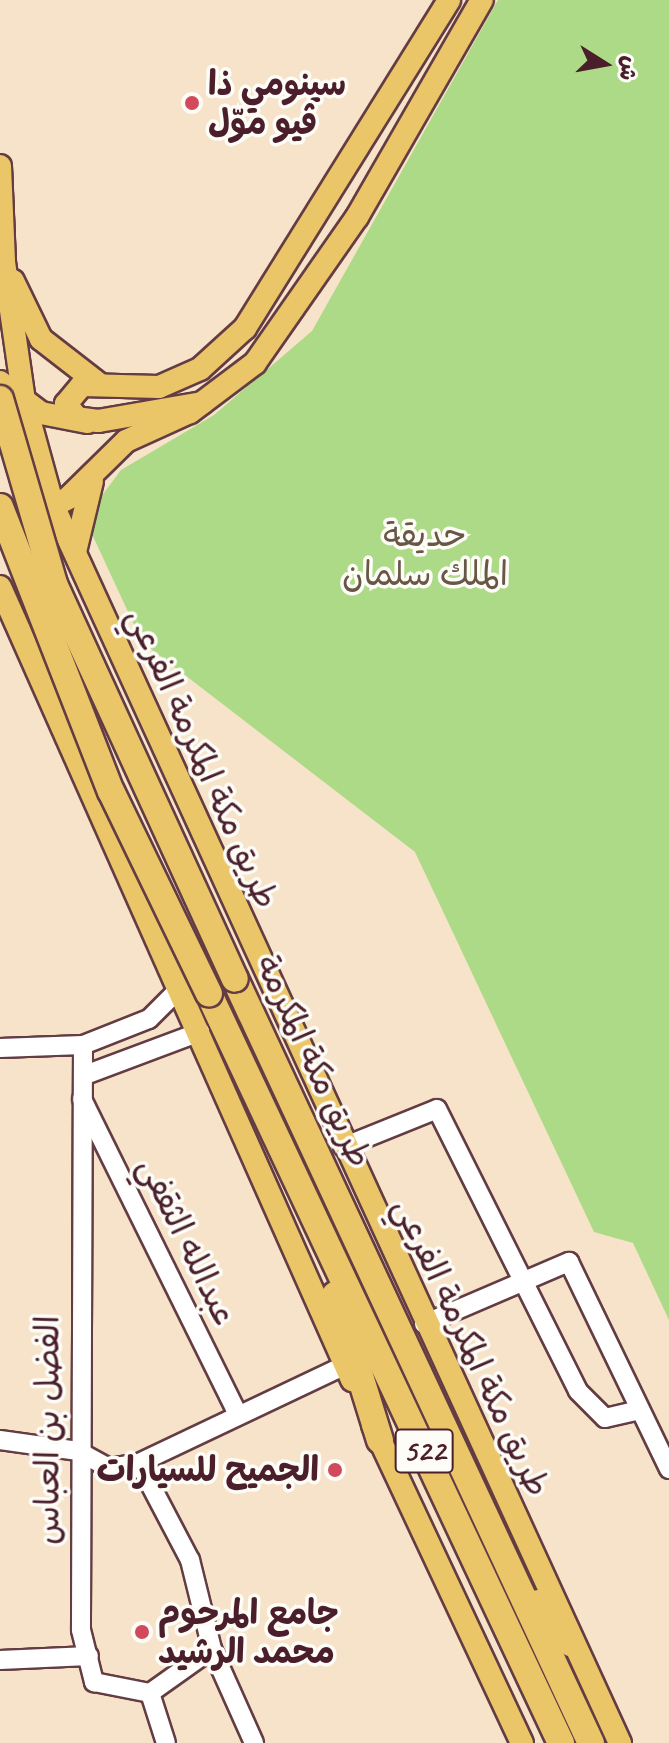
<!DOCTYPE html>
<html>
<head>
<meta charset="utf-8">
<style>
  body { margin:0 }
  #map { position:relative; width:669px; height:1743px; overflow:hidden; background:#f6e3c9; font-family:Caveat,"Playpen Sans Arabic",sans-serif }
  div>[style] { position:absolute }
  .green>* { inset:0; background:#adda86 }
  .roads { filter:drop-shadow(2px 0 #643c43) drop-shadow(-2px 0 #643c43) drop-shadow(0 2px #643c43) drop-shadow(0 -2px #643c43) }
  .minor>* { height:18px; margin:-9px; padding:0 9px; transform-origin:9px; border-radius:9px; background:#fff }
  .major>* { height:22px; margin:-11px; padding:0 11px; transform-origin:11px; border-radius:11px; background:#ebc669 }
  .highway>* { height:26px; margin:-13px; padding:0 13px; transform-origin:13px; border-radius:13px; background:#ebc669 }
  .bridges { filter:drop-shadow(2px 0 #643c43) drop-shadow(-2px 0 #643c43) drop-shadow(0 2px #643c43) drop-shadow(0 -2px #643c43) }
  .highway-bridge>* { height:26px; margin:-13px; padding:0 13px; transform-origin:13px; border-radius:13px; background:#ebc669 }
  .dots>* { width:22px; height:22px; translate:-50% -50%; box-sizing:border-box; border:4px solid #fdfcf7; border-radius:50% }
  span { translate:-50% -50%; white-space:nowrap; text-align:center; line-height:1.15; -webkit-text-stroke:7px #fdfcf7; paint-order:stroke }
  .shield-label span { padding:2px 6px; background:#fdfcf7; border:2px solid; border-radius:6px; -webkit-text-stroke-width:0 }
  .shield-label { font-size:32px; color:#4a1f2b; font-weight:700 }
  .poi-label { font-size:34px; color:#4a1f2b; font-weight:700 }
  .left { translate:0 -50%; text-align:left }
  .right { translate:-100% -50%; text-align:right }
  .park-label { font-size:34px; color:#685746 }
  .street-label { font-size:34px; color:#4a1f2b }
  .north { position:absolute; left:565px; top:24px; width:80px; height:80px; -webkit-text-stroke:6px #fdfcf7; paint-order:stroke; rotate:101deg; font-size:22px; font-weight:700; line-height:32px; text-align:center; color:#4a1f2b }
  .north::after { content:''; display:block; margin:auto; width:28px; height:36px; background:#4a1f2b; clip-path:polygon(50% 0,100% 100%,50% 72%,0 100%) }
</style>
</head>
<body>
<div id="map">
  <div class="green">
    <i style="clip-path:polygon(498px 0,669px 0,669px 1320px,633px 1243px,594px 1232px,415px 852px,142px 642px,91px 532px,97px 502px,121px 470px,214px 415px,312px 331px)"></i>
  </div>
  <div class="roads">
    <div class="minor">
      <i style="left:83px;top:1045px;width:585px;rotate:90.2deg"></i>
      <i style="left:81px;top:1630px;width:54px;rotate:76deg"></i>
      <i style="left:94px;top:1682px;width:57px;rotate:11.1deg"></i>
      <i style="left:150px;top:1693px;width:76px;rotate:-35.4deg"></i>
      <i style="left:0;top:1048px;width:83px;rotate:-2.1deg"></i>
      <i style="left:83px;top:1045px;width:71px;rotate:-21.5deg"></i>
      <i style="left:149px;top:1019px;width:47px;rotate:-45deg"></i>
      <i style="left:85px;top:1075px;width:123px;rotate:-20.5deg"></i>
      <i style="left:82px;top:1099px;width:352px;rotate:63.7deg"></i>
      <i style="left:343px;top:1147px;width:101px;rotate:-22deg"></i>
      <i style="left:437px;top:1109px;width:315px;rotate:63.4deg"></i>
      <i style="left:578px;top:1391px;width:38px;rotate:45deg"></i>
      <i style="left:605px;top:1418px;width:35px;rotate:-13deg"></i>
      <i style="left:424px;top:1324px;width:158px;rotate:-23.2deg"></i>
      <i style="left:569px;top:1262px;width:230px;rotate:64.2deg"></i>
      <i style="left:0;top:1440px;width:79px;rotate:8deg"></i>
      <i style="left:78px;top:1451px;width:35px;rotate:29deg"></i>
      <i style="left:109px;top:1468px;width:30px;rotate:-9deg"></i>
      <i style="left:139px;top:1463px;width:228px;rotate:-25.4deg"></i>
      <i style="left:139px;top:1463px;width:110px;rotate:62.3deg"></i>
      <i style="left:190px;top:1560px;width:92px;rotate:76.1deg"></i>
      <i style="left:212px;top:1649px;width:103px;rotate:65.9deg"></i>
      <i style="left:0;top:1660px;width:89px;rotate:-2.6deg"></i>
      <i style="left:150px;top:1693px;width:52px;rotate:72.3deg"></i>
    </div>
    <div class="major">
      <i style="left:0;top:166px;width:96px;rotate:87.6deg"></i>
      <i style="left:4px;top:262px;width:140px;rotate:81.8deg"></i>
      <i style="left:24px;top:401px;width:106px;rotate:74.6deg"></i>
      <i style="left:52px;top:503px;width:1364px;rotate:65.39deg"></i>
      <i style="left:13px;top:281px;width:64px;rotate:64.2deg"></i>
      <i style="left:41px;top:339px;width:73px;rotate:37.8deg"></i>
      <i style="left:0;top:382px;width:51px;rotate:37.1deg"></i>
      <i style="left:41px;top:413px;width:47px;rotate:11.1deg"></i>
      <i style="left:202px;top:403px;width:106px;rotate:170.2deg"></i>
      <i style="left:98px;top:421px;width:21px;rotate:-172deg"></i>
      <i style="left:77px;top:418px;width:18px;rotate:-128deg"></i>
      <i style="left:66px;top:404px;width:25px;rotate:-50deg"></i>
      <i style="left:82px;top:385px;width:77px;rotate:1.5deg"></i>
      <i style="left:159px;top:387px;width:45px;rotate:-23.7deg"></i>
      <i style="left:200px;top:369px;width:61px;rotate:-42.3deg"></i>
      <i style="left:245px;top:328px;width:386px;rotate:-58.1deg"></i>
      <i style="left:42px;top:512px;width:30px;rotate:-28deg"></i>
      <i style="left:68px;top:498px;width:81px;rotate:-44.5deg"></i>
      <i style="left:126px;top:441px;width:70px;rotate:-24.4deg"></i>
      <i style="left:190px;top:412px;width:81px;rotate:-37deg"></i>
      <i style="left:255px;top:363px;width:178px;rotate:-55.1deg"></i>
      <i style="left:357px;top:217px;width:250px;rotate:-60.1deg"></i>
      <i style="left:75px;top:552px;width:73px;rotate:-76.5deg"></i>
      <i style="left:0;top:587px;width:868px;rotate:66.06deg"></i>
      <i style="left:373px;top:1425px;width:351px;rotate:64.9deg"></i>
    </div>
    <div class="highway">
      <i style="left:235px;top:979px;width:843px;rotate:65.02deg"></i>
      <i style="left:209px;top:994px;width:828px;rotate:64.83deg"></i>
      <i style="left:335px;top:1295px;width:152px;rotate:72.8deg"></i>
      <i style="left:538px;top:1603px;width:52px;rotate:50.5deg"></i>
    </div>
  </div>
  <div class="bridges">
    <div class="highway-bridge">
      <i style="left:0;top:399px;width:193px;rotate:73.7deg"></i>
      <i style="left:54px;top:584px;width:434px;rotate:65.4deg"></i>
      <i style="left:0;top:507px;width:305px;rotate:68.7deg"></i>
      <i style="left:111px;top:791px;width:225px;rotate:64.2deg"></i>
    </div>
  </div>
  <div class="dots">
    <i style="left:192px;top:103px;background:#d1495b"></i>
    <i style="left:335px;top:1470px;background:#d1495b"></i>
    <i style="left:142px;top:1632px;background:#d1495b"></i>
  </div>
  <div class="shield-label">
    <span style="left:424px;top:1451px">522</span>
  </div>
  <div class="poi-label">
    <span class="left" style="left:208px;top:103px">سينومي ذا<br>ڤيو موّل</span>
    <span class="right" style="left:319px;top:1470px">الجميح للسيارات</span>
    <span class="left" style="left:158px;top:1632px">جامع المرحوم<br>محمد الرشيد</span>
  </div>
  <div class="park-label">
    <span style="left:425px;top:554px">حديقة<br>الملك سلمان</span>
  </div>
  <div class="street-label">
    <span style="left:203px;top:758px;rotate:66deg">طريق مكة المكرمة الفرعي</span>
    <span style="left:314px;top:1061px;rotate:65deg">طريق مكة المكرمة</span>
    <span style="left:188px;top:1241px;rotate:64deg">عبدالله الثقفي</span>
    <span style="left:472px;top:1347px;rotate:65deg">طريق مكة المكرمة الفرعي</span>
    <span style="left:47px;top:1430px;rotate:-90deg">الفضل بن العباس</span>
  </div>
  <div class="north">ش</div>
</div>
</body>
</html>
